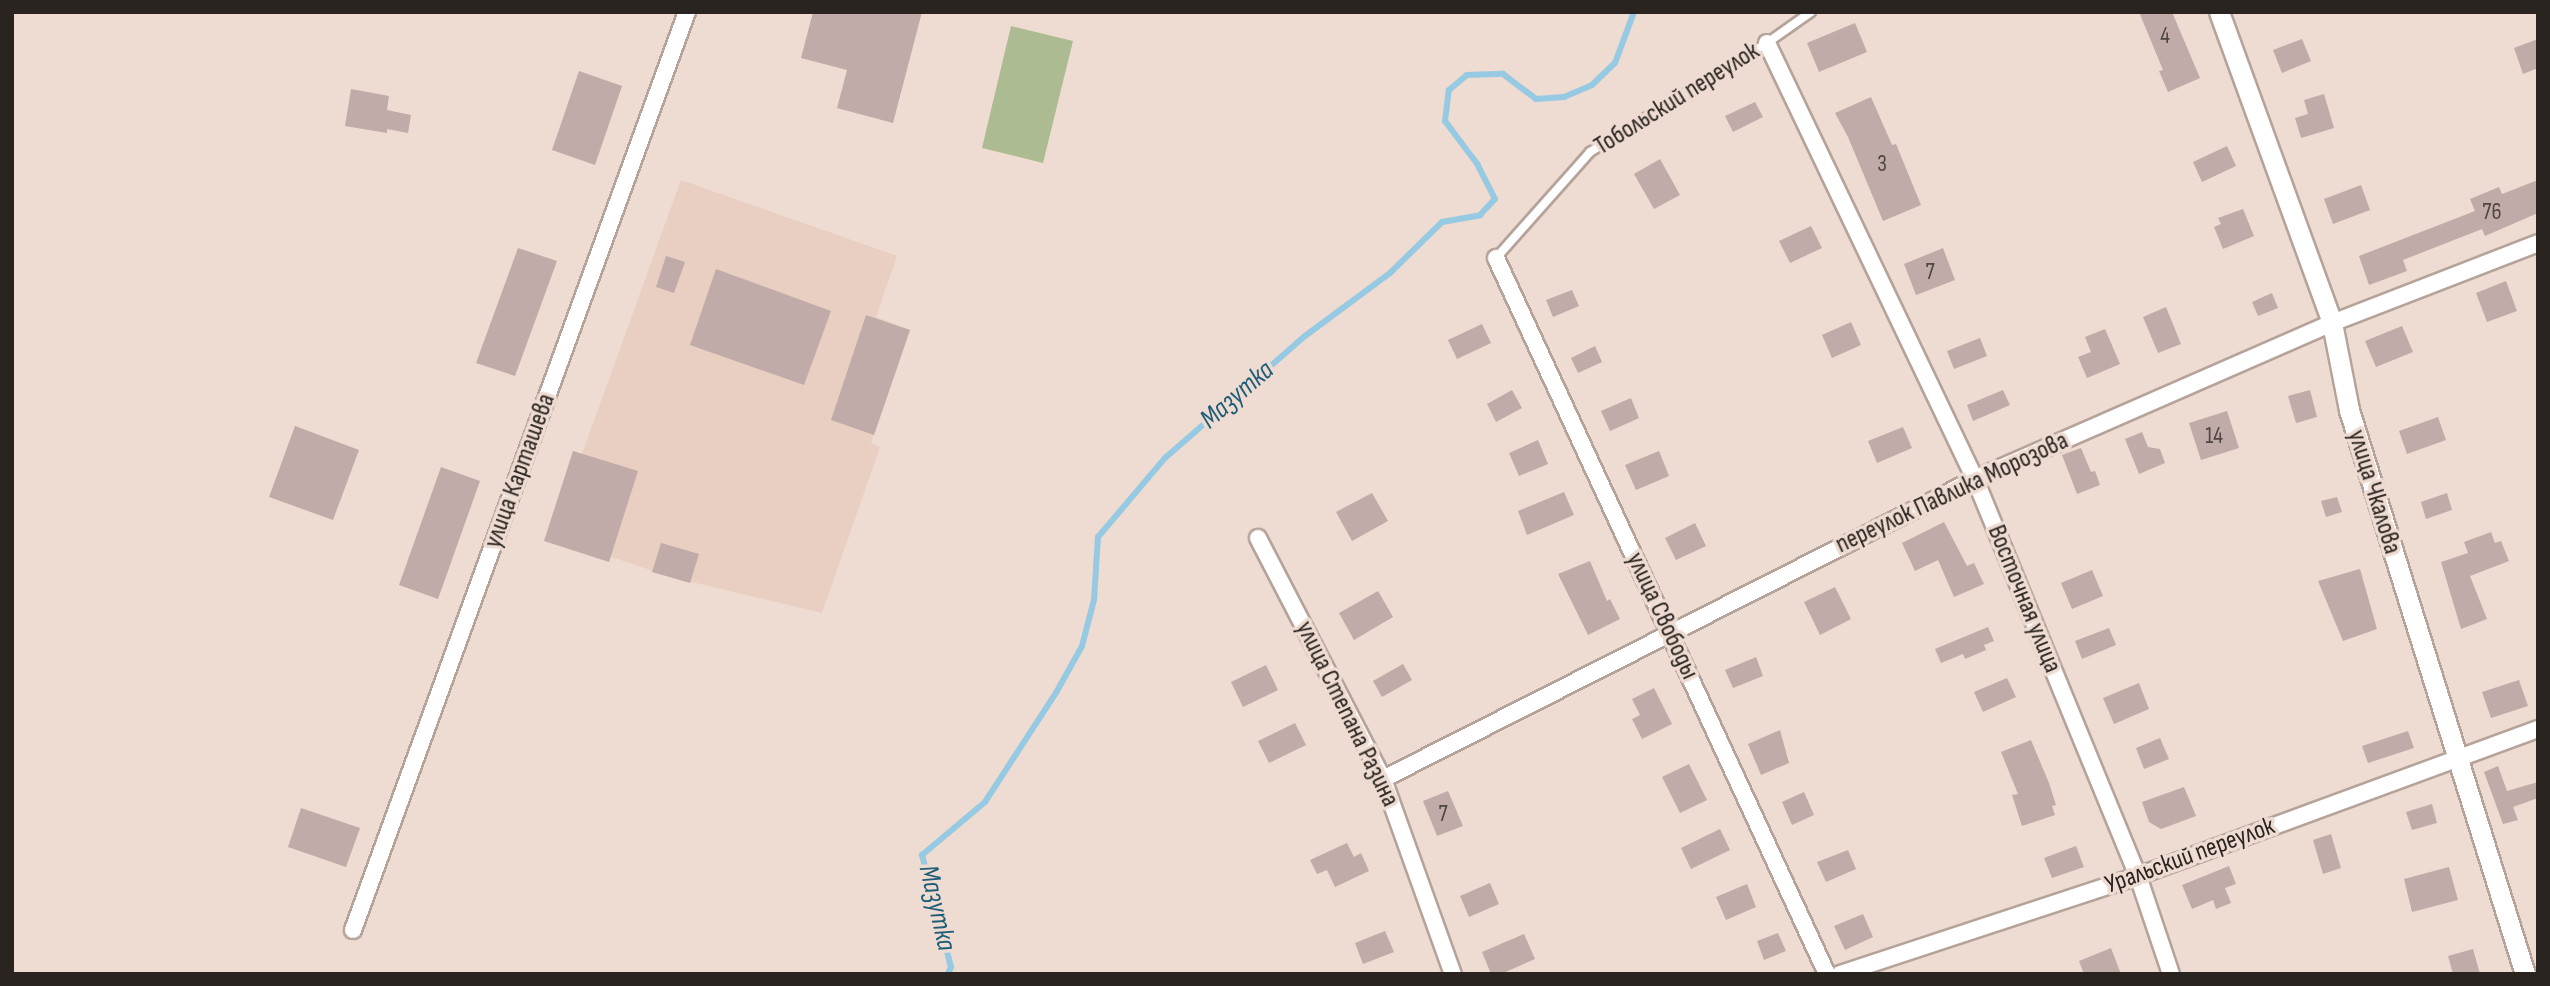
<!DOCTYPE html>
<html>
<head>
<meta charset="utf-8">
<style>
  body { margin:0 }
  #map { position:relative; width:2550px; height:986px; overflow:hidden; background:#eedbd1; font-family:"Sofia Sans Condensed",sans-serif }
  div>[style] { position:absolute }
  .built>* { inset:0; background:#e9cfc1 }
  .green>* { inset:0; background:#acbb91 }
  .stream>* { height:6px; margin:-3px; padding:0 3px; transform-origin:3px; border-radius:3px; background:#96cae3 }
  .building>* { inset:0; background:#c0aba8 }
  .roads { filter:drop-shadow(2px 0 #b5a39a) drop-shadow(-2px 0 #b5a39a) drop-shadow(0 2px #b5a39a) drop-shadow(0 -2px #b5a39a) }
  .service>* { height:8px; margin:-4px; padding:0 4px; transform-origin:4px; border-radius:4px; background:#fff }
  .minor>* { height:16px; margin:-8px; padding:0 8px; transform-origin:8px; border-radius:8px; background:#fff }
  .tertiary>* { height:19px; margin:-9.5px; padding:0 9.5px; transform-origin:9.5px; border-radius:9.5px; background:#fff }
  span { translate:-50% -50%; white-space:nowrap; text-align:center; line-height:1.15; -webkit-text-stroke:7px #eedbd1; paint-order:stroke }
  .number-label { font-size:23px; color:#504642 }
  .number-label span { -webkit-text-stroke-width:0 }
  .street-label { font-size:26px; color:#2a2420 }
  .water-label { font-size:28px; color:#1d5d77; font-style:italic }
  .frame { position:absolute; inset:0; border:14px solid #2a2420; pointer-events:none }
</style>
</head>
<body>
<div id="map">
  <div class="built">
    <i style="clip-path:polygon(681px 180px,897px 256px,876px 317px,910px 330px,871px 443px,880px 447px,822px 613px,671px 577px,552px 537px)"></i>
  </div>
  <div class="green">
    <i style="clip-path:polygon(1011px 26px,1073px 41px,1043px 163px,982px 148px)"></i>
  </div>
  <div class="stream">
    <i style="left:948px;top:974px;width:8px;rotate:-67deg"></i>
    <i style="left:951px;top:967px;width:116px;rotate:-104.5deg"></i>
    <i style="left:922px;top:855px;width:82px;rotate:-40.1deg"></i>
    <i style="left:985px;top:802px;width:132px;rotate:-57deg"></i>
    <i style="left:1057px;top:691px;width:51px;rotate:-60.9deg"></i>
    <i style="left:1082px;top:646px;width:48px;rotate:-75.4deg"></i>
    <i style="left:1094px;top:600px;width:63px;rotate:-86.4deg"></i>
    <i style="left:1098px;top:537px;width:104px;rotate:-49.7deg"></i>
    <i style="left:1165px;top:458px;width:186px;rotate:-41.1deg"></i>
    <i style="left:1305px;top:336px;width:106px;rotate:-36.5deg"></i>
    <i style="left:1390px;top:273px;width:73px;rotate:-44.4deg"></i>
    <i style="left:1442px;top:222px;width:39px;rotate:-10deg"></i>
    <i style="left:1480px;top:215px;width:22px;rotate:-47deg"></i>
    <i style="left:1495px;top:199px;width:38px;rotate:-117deg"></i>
    <i style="left:1478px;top:165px;width:55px;rotate:-126.9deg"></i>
    <i style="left:1445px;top:121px;width:31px;rotate:-83deg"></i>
    <i style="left:1449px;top:90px;width:23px;rotate:-40deg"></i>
    <i style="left:1467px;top:75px;width:36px;rotate:-2deg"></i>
    <i style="left:1503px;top:74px;width:41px;rotate:37.1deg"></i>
    <i style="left:1536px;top:99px;width:28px;rotate:-4deg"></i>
    <i style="left:1564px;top:97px;width:30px;rotate:-23deg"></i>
    <i style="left:1592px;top:85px;width:32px;rotate:-44deg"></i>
    <i style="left:1615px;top:63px;width:54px;rotate:-69.6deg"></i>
  </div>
  <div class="building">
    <i style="clip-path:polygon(813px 12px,922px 12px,893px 123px,837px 108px,847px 70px,801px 58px)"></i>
    <i style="clip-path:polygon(2139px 12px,2172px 12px,2200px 78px,2168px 92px,2159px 71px,2163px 70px)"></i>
    <i style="clip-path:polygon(1855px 23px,1867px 52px,1819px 72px,1807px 43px)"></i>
    <i style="clip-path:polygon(2302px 39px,2311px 61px,2282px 73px,2273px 50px)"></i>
    <i style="clip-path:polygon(2538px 39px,2538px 68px,2523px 74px,2514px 48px)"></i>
    <i style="clip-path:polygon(579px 71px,622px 86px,595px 165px,552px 150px)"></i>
    <i style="clip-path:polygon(351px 89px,389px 96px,387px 110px,411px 115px,408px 133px,387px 129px,387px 133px,345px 126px)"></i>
    <i style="clip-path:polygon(2324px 94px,2334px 128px,2301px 138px,2295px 118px,2308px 114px,2304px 100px)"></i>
    <i style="clip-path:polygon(1871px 97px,1892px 145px,1896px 144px,1921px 205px,1883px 221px,1848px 137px,1835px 113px)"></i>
    <i style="clip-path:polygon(1755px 102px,1763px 117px,1733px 132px,1725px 116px)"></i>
    <i style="clip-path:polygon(2227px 146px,2236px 166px,2202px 182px,2193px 162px)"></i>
    <i style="clip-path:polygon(1660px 159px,1680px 195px,1654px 209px,1634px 174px)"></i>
    <i style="clip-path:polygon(2538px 180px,2538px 213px,2485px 236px,2482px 229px,2403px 260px,2407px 271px,2369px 285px,2359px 256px,2475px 211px,2470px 199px,2499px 187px,2502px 194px)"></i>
    <i style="clip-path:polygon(2361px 185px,2370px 210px,2333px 224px,2324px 199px)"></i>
    <i style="clip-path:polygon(2243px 209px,2254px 236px,2223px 249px,2214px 227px,2221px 224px,2218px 218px)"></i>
    <i style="clip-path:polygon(1811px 226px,1822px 248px,1790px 263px,1779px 241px)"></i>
    <i style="clip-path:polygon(518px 248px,557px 261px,515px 376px,476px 363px)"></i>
    <i style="clip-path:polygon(1943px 248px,1955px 280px,1916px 295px,1904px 264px)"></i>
    <i style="clip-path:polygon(666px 256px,685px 262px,674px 293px,656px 287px)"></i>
    <i style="clip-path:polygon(716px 269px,831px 311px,804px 385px,690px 345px)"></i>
    <i style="clip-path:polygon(2506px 281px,2517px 311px,2487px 322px,2476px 293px)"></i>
    <i style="clip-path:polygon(1572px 290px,1579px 306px,1553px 317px,1546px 300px)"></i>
    <i style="clip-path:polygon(2272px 293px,2278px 308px,2258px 316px,2252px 302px)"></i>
    <i style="clip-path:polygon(2166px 307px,2181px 344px,2158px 353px,2143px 317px)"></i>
    <i style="clip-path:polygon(866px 315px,910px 330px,874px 435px,831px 420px)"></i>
    <i style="clip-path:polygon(1851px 322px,1861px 345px,1832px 358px,1822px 335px)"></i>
    <i style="clip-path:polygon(1482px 324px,1491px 343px,1457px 359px,1448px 340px)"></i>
    <i style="clip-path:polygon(2402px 326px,2413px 352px,2376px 367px,2365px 341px)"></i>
    <i style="clip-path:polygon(2105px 329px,2120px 364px,2087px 378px,2078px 357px,2091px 352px,2085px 337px)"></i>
    <i style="clip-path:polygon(1980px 338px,1987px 356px,1954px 369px,1947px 351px)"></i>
    <i style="clip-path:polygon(1595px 346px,1602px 362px,1578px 373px,1571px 358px)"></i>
    <i style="clip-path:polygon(1512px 390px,1522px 408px,1496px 422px,1487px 404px)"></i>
    <i style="clip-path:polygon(2003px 390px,2010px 405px,1973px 421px,1967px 405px)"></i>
    <i style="clip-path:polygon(2310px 390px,2317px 417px,2296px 423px,2288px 396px)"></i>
    <i style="clip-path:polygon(1631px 398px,1639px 418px,1610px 431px,1601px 411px)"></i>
    <i style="clip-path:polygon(2227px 411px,2239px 448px,2201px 460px,2189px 423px)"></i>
    <i style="clip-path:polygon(2438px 417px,2446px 440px,2407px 454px,2399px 431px)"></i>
    <i style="clip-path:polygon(295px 426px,359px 450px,333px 520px,269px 497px)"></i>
    <i style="clip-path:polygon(1903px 427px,1912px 448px,1877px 463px,1868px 441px)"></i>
    <i style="clip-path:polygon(2142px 432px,2148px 447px,2160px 449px,2165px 463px,2139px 474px,2125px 439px)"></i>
    <i style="clip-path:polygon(1538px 440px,1548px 464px,1519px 476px,1509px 453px)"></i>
    <i style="clip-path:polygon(2081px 448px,2091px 472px,2095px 471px,2100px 485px,2077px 494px,2062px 455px)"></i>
    <i style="clip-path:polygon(573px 451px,638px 471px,609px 562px,544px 541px)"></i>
    <i style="clip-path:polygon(1659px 451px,1669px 476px,1636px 490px,1625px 465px)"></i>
    <i style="clip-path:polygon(441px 467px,480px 481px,438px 599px,399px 585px)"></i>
    <i style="clip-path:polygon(1564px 492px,1574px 515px,1527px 535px,1518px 511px)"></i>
    <i style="clip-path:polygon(1372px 493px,1388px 521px,1352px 541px,1336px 512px)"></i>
    <i style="clip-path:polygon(2447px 493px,2452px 510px,2426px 519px,2421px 502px)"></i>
    <i style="clip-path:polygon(2337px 497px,2342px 512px,2326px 517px,2321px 501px)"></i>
    <i style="clip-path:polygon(1944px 522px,1967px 566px,1974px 563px,1984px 584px,1954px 597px,1938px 560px,1915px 571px,1902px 543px)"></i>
    <i style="clip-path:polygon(1695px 523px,1706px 546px,1676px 560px,1665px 538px)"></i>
    <i style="clip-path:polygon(2491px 532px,2495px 543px,2501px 541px,2509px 561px,2470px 576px,2487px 619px,2461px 629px,2441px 562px,2468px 553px,2464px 542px)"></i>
    <i style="clip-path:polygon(661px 543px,699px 554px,690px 583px,652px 572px)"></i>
    <i style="clip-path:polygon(1590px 561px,1607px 601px,1610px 599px,1620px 619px,1588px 635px,1558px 574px)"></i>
    <i style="clip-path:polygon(2360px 569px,2377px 629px,2343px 641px,2318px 581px)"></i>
    <i style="clip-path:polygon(2092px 570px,2103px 596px,2072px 609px,2061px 583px)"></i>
    <i style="clip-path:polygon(1835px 587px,1851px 619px,1820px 635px,1804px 602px)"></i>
    <i style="clip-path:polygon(1378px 591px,1393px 617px,1354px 640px,1339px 613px)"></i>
    <i style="clip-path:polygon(1988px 627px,1994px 641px,1984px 645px,1986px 650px,1965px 659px,1963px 654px,1941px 663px,1935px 649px)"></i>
    <i style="clip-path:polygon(2109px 628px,2116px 645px,2082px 659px,2075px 641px)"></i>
    <i style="clip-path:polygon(1756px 657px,1763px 676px,1733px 688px,1725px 670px)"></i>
    <i style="clip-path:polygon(1403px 664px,1412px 680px,1382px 697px,1373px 681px)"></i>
    <i style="clip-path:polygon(1266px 665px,1278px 690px,1243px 707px,1231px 682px)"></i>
    <i style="clip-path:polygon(2007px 678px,2016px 697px,1983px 712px,1974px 692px)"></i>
    <i style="clip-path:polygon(2519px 680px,2528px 706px,2491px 718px,2482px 692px)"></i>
    <i style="clip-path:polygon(2139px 683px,2149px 709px,2114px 724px,2103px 698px)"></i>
    <i style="clip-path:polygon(1654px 688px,1672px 724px,1642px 739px,1632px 719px,1640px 715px,1632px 699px)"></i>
    <i style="clip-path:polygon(1295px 723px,1306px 745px,1269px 763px,1258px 741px)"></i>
    <i style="clip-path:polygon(1780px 730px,1789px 763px,1761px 775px,1748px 744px)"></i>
    <i style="clip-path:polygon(2408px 731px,2414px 748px,2368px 763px,2362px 746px)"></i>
    <i style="clip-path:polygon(2160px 738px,2169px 759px,2144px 769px,2136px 748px)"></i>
    <i style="clip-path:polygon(2031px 740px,2049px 783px,2056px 805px,2052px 806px,2055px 815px,2022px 826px,2012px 795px,2018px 794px,2001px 752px)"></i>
    <i style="clip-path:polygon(1689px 764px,1707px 800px,1680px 813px,1662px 777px)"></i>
    <i style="clip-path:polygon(2498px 766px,2507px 791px,2538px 782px,2538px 798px,2513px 807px,2518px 820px,2503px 824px,2484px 772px)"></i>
    <i style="clip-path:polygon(2184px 787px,2196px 816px,2161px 829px,2149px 822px,2142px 802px)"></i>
    <i style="clip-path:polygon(1448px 791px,1463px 826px,1437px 836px,1423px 801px)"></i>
    <i style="clip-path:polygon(1804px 792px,1814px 815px,1792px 825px,1782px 802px)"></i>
    <i style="clip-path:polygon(2432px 804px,2437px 823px,2412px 830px,2406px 812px)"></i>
    <i style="clip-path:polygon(301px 808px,360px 828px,346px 867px,288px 847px)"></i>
    <i style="clip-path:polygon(1720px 829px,1730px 850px,1691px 869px,1681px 848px)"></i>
    <i style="clip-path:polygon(2331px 834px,2341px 868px,2323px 874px,2313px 840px)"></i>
    <i style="clip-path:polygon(1347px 843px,1354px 857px,1361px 853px,1369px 871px,1335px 887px,1327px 870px,1317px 874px,1310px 860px)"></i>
    <i style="clip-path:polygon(2076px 846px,2084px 867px,2052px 878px,2044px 858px)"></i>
    <i style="clip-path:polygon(1848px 850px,1856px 869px,1826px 882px,1817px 862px)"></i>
    <i style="clip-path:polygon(2229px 866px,2236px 884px,2225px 888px,2231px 903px,2216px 909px,2213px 900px,2192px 909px,2182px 885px)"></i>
    <i style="clip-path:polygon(2449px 867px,2458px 900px,2412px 912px,2404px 879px)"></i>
    <i style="clip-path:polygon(1490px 883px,1499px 904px,1469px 917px,1460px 896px)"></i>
    <i style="clip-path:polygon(1747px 884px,1756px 907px,1726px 920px,1716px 897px)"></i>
    <i style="clip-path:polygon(1863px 914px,1873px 937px,1845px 950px,1834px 926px)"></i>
    <i style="clip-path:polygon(1385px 931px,1394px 952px,1363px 964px,1355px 943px)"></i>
    <i style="clip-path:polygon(1778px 933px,1786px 951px,1764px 960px,1757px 941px)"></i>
    <i style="clip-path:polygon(1524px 934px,1535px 959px,1501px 974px,1491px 974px,1482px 952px)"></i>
    <i style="clip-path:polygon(2111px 948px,2121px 974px,2084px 974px,2079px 961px)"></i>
    <i style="clip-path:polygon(2473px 949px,2480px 974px,2453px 974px,2448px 956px)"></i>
  </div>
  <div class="roads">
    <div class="service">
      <i style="left:1496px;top:258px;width:142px;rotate:-48.4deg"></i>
      <i style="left:1590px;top:152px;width:208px;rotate:-31.6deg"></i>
      <i style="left:1767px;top:43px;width:54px;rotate:-35.2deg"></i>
    </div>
    <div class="minor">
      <i style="left:1767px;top:43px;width:483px;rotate:64.5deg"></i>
      <i style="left:1975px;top:479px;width:429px;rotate:67.7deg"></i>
      <i style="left:2138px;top:876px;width:103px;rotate:71.4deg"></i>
      <i style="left:1496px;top:258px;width:789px;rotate:65.19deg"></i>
      <i style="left:1258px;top:538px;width:271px;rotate:62.6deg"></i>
      <i style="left:1383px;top:779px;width:207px;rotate:70.3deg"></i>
      <i style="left:1383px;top:779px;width:664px;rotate:-26.87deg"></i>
      <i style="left:1975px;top:479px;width:390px;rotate:-23.6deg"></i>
      <i style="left:2332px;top:323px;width:221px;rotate:-21.2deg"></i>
      <i style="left:353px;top:930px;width:977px;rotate:-70.01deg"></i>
      <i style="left:1840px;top:974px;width:314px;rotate:-18.2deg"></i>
      <i style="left:2138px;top:876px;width:426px;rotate:-20.2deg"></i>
    </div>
    <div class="tertiary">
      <i style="left:2219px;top:12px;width:331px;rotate:70deg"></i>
      <i style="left:2332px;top:323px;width:89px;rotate:78.9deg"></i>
      <i style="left:2349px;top:410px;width:591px;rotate:72.67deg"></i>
    </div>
  </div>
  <div class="number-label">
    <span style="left:2165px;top:36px">4</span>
    <span style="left:1882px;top:164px">3</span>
    <span style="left:2492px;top:212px">76</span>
    <span style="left:1930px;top:272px">7</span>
    <span style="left:2214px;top:436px">14</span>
    <span style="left:1443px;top:814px">7</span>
  </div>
  <div class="street-label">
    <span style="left:1677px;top:99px;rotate:-32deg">Тобольский переулок</span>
    <span style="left:520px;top:471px;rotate:-70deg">улица Карташева</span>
    <span style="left:2374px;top:492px;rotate:73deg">улица Чкалова</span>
    <span style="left:1952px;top:493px;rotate:-25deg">переулок Павлика Морозова</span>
    <span style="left:2024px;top:599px;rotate:68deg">Восточная улица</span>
    <span style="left:1662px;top:616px;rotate:65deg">улица Свободы</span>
    <span style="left:1347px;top:714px;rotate:64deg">улица Степана Разина</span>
    <span style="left:2190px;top:856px;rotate:-20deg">Уральский переулок</span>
  </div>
  <div class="water-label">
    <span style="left:1237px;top:395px;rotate:-41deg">Мазутка</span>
    <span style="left:937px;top:908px;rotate:77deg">Мазутка</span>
  </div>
  <div class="frame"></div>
</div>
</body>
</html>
